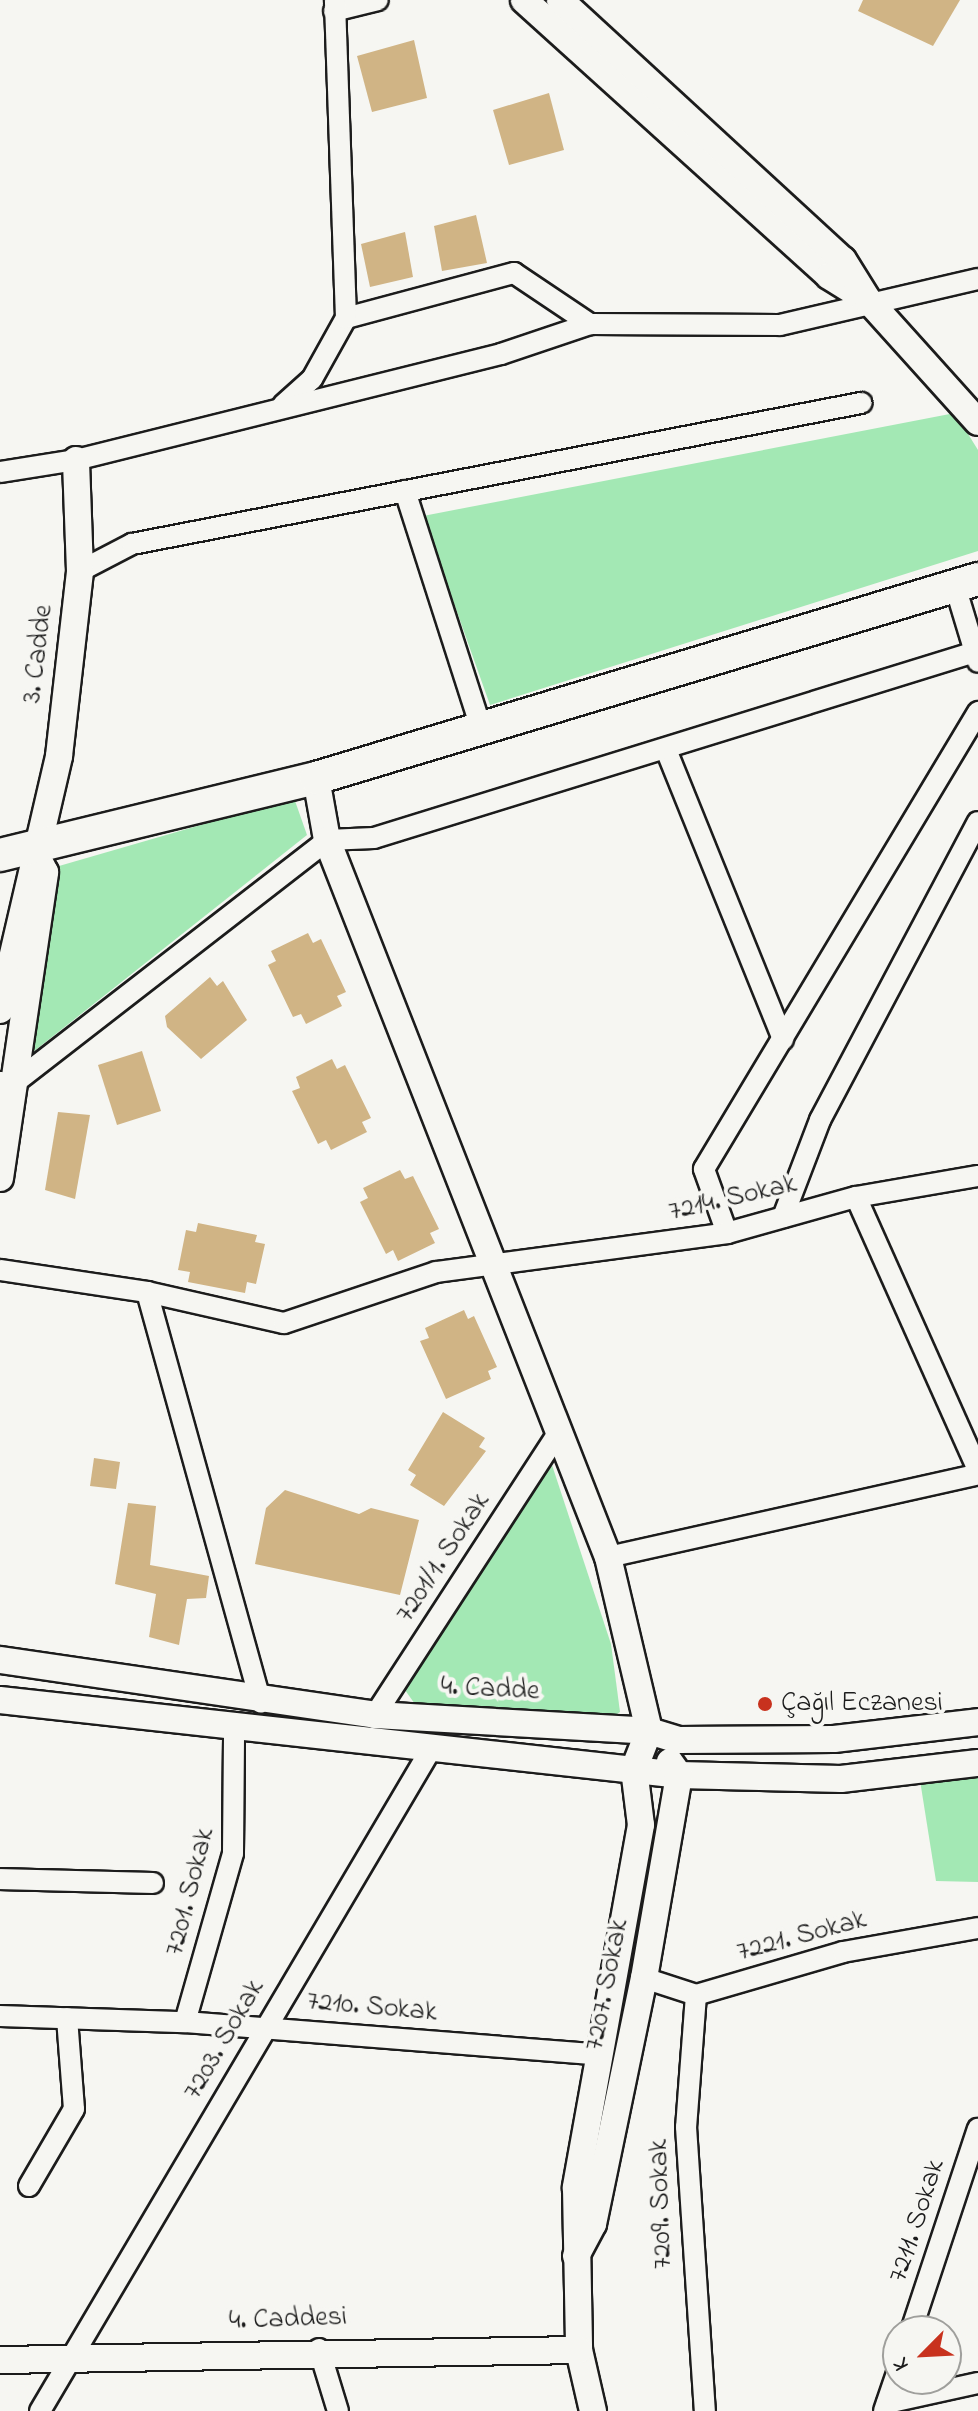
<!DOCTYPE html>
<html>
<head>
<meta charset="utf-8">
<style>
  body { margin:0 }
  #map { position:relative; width:978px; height:2411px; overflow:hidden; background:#f6f6f2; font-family:"Indie Flower",sans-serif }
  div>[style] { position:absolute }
  .green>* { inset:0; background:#a3e8b4 }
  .building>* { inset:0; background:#d0b485 }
  .roads { filter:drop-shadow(2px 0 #1c1c1c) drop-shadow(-2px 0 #1c1c1c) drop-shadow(0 2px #1c1c1c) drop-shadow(0 -2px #1c1c1c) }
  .minor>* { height:20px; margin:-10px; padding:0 10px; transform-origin:10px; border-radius:10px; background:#f6f6f2 }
  .tertiary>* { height:26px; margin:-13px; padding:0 13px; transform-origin:13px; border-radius:13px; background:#f6f6f2 }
  .primary>* { height:32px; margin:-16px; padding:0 16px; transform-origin:16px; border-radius:16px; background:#f6f6f2 }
  .dots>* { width:22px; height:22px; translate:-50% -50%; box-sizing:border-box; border:4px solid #f6f6f2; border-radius:50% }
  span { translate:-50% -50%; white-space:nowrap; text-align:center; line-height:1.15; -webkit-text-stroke:8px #f6f6f2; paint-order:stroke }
  .street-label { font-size:28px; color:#1c1c1c }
  .poi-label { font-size:28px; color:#1c1c1c }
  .left { translate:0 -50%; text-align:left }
  .north { position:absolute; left:882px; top:2315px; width:80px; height:80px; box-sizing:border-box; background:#f6f6f2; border:2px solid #9f9f9c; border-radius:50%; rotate:246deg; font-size:22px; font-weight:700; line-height:32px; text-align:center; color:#1c1c1c }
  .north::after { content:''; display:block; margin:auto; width:28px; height:36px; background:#c8321e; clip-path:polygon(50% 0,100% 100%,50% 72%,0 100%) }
</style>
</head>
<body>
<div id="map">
  <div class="green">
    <i style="clip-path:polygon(955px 413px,978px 450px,978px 551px,490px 705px,423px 516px)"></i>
    <i style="clip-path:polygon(294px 798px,307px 835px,28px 1056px,59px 866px)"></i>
    <i style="clip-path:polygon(551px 1462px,611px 1644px,620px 1712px,605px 1722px,417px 1707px,405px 1690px)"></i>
    <i style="clip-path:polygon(978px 1769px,978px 1882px,936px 1881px,919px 1774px)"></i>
  </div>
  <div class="building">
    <i style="clip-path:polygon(863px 0,960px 0,933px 46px,858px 11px)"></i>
    <i style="clip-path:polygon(414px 40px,427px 98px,372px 112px,357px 56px)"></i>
    <i style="clip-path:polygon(549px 93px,564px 150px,509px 165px,493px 110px)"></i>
    <i style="clip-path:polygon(476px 215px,487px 263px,442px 271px,434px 226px)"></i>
    <i style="clip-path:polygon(405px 232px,413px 277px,370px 287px,361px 244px)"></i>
    <i style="clip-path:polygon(308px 933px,313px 943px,321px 939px,346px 992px,337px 996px,342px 1006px,306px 1024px,301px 1014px,293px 1017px,268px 965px,276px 961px,271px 951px)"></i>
    <i style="clip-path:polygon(210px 977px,217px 986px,223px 981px,247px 1020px,201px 1059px,167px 1027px,165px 1016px)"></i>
    <i style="clip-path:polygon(142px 1051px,161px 1111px,117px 1125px,98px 1065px)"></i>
    <i style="clip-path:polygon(332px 1059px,337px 1069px,345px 1065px,371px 1118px,362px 1122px,367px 1132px,331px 1150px,326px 1140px,318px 1144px,292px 1091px,300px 1088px,296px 1077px)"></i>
    <i style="clip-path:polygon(58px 1112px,90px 1115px,75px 1199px,45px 1190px)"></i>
    <i style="clip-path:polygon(400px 1170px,405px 1179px,413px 1176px,439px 1229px,430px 1233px,435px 1243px,398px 1261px,393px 1250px,386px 1254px,360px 1202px,368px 1198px,363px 1188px)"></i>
    <i style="clip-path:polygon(198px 1223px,257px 1235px,255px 1242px,265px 1244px,256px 1284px,247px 1282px,245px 1293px,188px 1282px,190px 1272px,178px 1270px,186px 1230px,196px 1232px)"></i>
    <i style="clip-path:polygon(464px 1310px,468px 1319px,474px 1316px,497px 1367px,488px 1371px,491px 1379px,446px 1399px,420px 1341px,429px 1338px,425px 1328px)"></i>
    <i style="clip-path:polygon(443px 1412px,485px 1438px,479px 1447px,486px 1451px,444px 1506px,410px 1485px,416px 1475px,408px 1470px)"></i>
    <i style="clip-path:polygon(94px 1458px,120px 1462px,116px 1489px,90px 1486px)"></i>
    <i style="clip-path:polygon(285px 1490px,359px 1514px,371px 1508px,419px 1520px,400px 1595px,255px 1564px,266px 1508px)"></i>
    <i style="clip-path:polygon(128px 1503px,156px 1506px,150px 1565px,209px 1576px,206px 1598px,187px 1599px,179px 1645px,149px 1637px,156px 1594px,115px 1584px)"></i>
  </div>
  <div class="roads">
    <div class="minor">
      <i style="left:334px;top:11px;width:45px;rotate:-14deg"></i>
      <i style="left:346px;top:318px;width:174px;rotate:-15deg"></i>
      <i style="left:514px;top:273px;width:92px;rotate:33.9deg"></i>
      <i style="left:283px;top:405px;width:39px;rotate:-42deg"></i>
      <i style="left:312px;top:379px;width:70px;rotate:-60.9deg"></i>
      <i style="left:346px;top:318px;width:318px;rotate:-92deg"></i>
      <i style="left:0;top:472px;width:77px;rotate:-9deg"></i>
      <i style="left:76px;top:460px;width:438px;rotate:-14deg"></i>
      <i style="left:501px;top:354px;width:94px;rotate:-18.6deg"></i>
      <i style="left:590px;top:324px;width:190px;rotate:0.3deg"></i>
      <i style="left:780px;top:325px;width:203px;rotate:-13.1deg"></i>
      <i style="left:405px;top:491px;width:249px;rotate:72.2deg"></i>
      <i style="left:80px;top:571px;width:59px;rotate:-27.4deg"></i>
      <i style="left:132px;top:544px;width:743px;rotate:-10.95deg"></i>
      <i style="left:955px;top:586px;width:79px;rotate:73.2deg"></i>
      <i style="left:667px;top:752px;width:310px;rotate:68deg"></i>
      <i style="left:0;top:1082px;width:13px;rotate:9deg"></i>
      <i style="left:13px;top:1084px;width:398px;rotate:-37.8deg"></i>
      <i style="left:327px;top:840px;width:47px;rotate:-2.4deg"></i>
      <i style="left:374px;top:838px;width:629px;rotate:-17.2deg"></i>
      <i style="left:856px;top:1197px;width:299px;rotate:65.9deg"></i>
      <i style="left:783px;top:1217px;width:104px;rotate:-69.1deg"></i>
      <i style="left:820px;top:1120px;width:337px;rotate:-62.1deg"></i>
      <i style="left:727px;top:1233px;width:68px;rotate:-109.8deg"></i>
      <i style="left:704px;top:1169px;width:533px;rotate:-59.05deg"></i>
      <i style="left:0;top:1270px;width:149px;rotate:8.5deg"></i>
      <i style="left:147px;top:1292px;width:426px;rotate:74.5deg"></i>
      <i style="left:147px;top:1292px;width:140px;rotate:12.8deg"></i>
      <i style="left:284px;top:1323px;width:160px;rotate:-18.5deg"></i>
      <i style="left:436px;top:1272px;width:294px;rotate:-7.6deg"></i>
      <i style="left:727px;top:1233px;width:134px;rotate:-15.6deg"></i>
      <i style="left:856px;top:1197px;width:124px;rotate:-9.8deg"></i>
      <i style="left:608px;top:1557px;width:379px;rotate:-12.6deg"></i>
      <i style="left:375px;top:1715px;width:340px;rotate:-57deg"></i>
      <i style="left:0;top:1879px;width:153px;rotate:1.5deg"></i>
      <i style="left:644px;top:1978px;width:55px;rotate:18.1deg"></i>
      <i style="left:696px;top:1995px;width:153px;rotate:-16.3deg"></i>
      <i style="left:843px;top:1952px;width:137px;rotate:-10.1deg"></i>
      <i style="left:696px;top:1995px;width:132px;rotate:94.3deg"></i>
      <i style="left:686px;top:2127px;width:285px;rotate:86.2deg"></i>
      <i style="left:0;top:2016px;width:185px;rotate:1.9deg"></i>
      <i style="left:185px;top:2022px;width:411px;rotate:4.5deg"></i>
      <i style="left:185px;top:2022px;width:176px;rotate:-74.1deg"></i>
      <i style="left:233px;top:1853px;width:126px;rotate:-89.5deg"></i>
      <i style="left:29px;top:2186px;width:89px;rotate:-59.7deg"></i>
      <i style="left:74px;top:2109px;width:91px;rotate:-94.4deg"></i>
      <i style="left:911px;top:2331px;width:213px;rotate:-71.7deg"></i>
      <i style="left:319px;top:2349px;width:65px;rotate:73deg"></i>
      <i style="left:887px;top:2403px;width:93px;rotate:-12.4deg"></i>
      <i style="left:40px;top:2411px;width:769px;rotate:-59.43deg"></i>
      <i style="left:884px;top:2411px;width:43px;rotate:-71.1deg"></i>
    </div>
    <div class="tertiary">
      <i style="left:524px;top:0;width:411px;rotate:42.1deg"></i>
      <i style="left:829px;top:276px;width:38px;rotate:32deg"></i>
      <i style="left:560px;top:0;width:384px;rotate:42.6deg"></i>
      <i style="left:843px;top:260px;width:47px;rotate:58deg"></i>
      <i style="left:868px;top:300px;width:164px;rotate:48deg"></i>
      <i style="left:316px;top:778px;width:63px;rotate:79.9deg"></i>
      <i style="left:327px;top:840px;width:770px;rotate:68.6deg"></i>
      <i style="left:608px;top:1557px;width:179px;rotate:76.7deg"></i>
      <i style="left:649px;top:1731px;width:41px;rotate:111.5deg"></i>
      <i style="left:634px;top:1769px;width:56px;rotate:82.9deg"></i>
      <i style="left:641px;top:1825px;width:369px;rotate:100.2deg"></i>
      <i style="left:576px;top:2188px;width:162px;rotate:88.9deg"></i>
      <i style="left:579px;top:2350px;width:63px;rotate:77.1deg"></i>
      <i style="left:0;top:1010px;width:261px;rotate:-76.9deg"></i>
      <i style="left:59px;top:756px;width:186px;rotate:-83.5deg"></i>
      <i style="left:80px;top:571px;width:111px;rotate:-92.1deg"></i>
      <i style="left:0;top:1178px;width:309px;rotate:-81.6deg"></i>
      <i style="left:45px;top:872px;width:19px;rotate:-118deg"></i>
      <i style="left:0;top:1660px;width:379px;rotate:8.3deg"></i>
      <i style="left:375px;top:1715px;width:274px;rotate:3.3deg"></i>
      <i style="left:649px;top:1731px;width:30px;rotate:17deg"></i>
      <i style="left:678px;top:1740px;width:156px;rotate:-0.4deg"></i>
      <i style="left:834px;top:1739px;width:145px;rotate:-6.7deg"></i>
      <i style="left:0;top:1700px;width:683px;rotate:6.3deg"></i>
      <i style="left:679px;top:1775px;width:162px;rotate:1.4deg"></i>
      <i style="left:841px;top:1779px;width:138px;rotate:-6.7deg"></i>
      <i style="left:576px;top:2256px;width:36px;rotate:-62deg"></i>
      <i style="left:593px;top:2224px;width:251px;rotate:-78.3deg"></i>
      <i style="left:644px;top:1978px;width:206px;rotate:-80.2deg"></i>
      <i style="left:679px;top:1775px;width:16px;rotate:-125deg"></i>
      <i style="left:0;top:2360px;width:579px;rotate:-0.99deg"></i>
    </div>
    <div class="primary">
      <i style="left:0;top:855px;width:325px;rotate:-13.7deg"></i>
      <i style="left:316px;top:778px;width:691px;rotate:-16.73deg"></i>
    </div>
  </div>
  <div class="dots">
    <i style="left:765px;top:1704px;background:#c8321e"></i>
  </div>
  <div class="street-label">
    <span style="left:39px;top:654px;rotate:-83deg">3. Cadde</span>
    <span style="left:733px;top:1199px;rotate:-13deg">7214. Sokak</span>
    <span style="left:444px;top:1558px;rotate:-57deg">7201/1. Sokak</span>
    <span style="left:490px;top:1690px;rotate:3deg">4. Cadde</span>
    <span style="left:191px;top:1892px;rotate:-76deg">7201. Sokak</span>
    <span style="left:802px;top:1937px;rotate:-15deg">7221. Sokak</span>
    <span style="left:608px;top:1985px;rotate:-79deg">7207. Sokak</span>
    <span style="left:372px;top:2008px;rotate:5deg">7210. Sokak</span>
    <span style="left:225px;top:2040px;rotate:-60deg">7203. Sokak</span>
    <span style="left:662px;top:2204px;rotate:-92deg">7209. Sokak</span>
    <span style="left:918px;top:2221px;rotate:-72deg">7211. Sokak</span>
    <span style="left:288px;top:2320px;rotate:-2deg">4. Caddesi</span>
  </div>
  <div class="poi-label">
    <span class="left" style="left:781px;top:1704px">Çağıl Eczanesi</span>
  </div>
  <div class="north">K</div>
</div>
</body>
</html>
